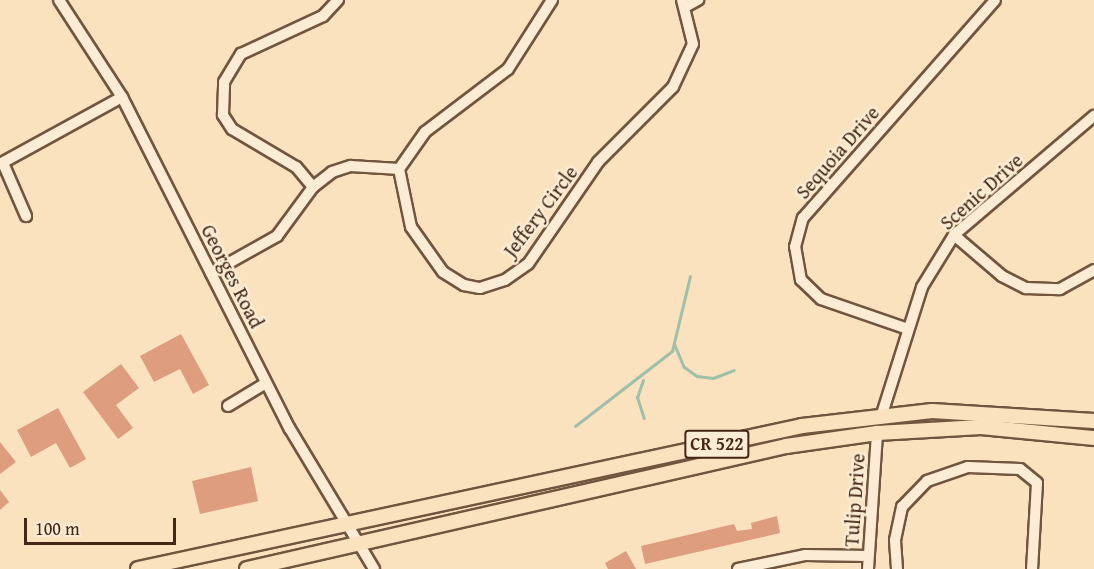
<!DOCTYPE html>
<html>
<head>
<meta charset="utf-8">
<style>
  body { margin:0 }
  #map { position:relative; width:1094px; height:569px; overflow:hidden; background:#fbe2be; font-family:"Gentium Book Plus",serif }
  div>[style] { position:absolute }
  .stream>* { height:3px; margin:-1.5px; padding:0 1.5px; transform-origin:1.5px; border-radius:1.5px; background:#a0bfab }
  .building>* { inset:0; background:#de9d7f }
  .roads { filter:drop-shadow(2px 0 #72553e) drop-shadow(-2px 0 #72553e) drop-shadow(0 2px #72553e) drop-shadow(0 -2px #72553e) }
  .minor>* { height:10px; margin:-5px; padding:0 5px; transform-origin:5px; border-radius:5px; background:#fcecd5 }
  .major>* { height:14px; margin:-7px; padding:0 7px; transform-origin:7px; border-radius:7px; background:#fbe2be }
  span { translate:-50% -50%; white-space:nowrap; text-align:center; line-height:1.15; -webkit-text-stroke:5px #fcecd5; paint-order:stroke }
  .shield-label span { padding:2px 4px; background:#fcecd5; border:2px solid; border-radius:4px; -webkit-text-stroke-width:0 }
  .shield-label { font-size:18px; color:#442614; font-weight:700 }
  .street-label { font-size:20px; color:#442614 }
  .scale { position:absolute; left:24px; top:518px; width:152px; height:27px; box-sizing:border-box; border:3px solid #442614; border-top:0; padding-left:8px; font-size:18px; line-height:21px; white-space:nowrap; color:#442614; -webkit-text-stroke:4px #fcecd5; paint-order:stroke }
</style>
</head>
<body>
<div id="map">
  <div class="stream">
    <i style="left:674px;top:344px;width:25px;rotate:67deg"></i>
    <i style="left:684px;top:367px;width:16px;rotate:35deg"></i>
    <i style="left:697px;top:376px;width:16px;rotate:7deg"></i>
    <i style="left:713px;top:378px;width:22px;rotate:-21deg"></i>
    <i style="left:643px;top:380px;width:18px;rotate:109deg"></i>
    <i style="left:637px;top:397px;width:22px;rotate:72deg"></i>
    <i style="left:575px;top:426px;width:123px;rotate:-37.7deg"></i>
    <i style="left:672px;top:351px;width:77px;rotate:-76.5deg"></i>
  </div>
  <div class="building">
    <i style="clip-path:polygon(181px 334px,209px 385px,193px 394px,180px 369px,154px 382px,140px 356px)"></i>
    <i style="clip-path:polygon(121px 364px,139px 388px,116px 405px,133px 428px,118px 439px,83px 392px)"></i>
    <i style="clip-path:polygon(58px 408px,86px 459px,70px 468px,56px 443px,31px 457px,17px 430px)"></i>
    <i style="clip-path:polygon(0 442px,16px 462px,0 474px)"></i>
    <i style="clip-path:polygon(251px 467px,258px 501px,200px 514px,192px 481px)"></i>
    <i style="clip-path:polygon(0 490px,9px 502px,0 510px)"></i>
    <i style="clip-path:polygon(777px 516px,780px 533px,645px 564px,641px 546px,734px 524px,737px 531px,752px 529px,751px 523px)"></i>
    <i style="clip-path:polygon(626px 551px,636px 569px,608px 569px,605px 563px)"></i>
  </div>
  <div class="roads">
    <div class="minor">
      <i style="left:59px;top:0;width:116px;rotate:57deg"></i>
      <i style="left:122px;top:97px;width:372px;rotate:63.2deg"></i>
      <i style="left:290px;top:429px;width:163px;rotate:59deg"></i>
      <i style="left:552px;top:0;width:82px;rotate:122.5deg"></i>
      <i style="left:508px;top:69px;width:104px;rotate:142.8deg"></i>
      <i style="left:425px;top:132px;width:45px;rotate:125.1deg"></i>
      <i style="left:399px;top:169px;width:59px;rotate:78.3deg"></i>
      <i style="left:411px;top:227px;width:55px;rotate:54.6deg"></i>
      <i style="left:443px;top:272px;width:25px;rotate:32deg"></i>
      <i style="left:464px;top:285px;width:16px;rotate:11deg"></i>
      <i style="left:480px;top:288px;width:26px;rotate:-18deg"></i>
      <i style="left:505px;top:280px;width:28px;rotate:-35deg"></i>
      <i style="left:528px;top:264px;width:124px;rotate:-55.5deg"></i>
      <i style="left:598px;top:162px;width:106px;rotate:-45deg"></i>
      <i style="left:673px;top:87px;width:47px;rotate:-65.1deg"></i>
      <i style="left:693px;top:44px;width:45px;rotate:-104deg"></i>
      <i style="left:687px;top:6px;width:13px;rotate:-29deg"></i>
      <i style="left:3px;top:163px;width:58px;rotate:66.5deg"></i>
      <i style="left:0;top:164px;width:139px;rotate:-28.8deg"></i>
      <i style="left:313px;top:187px;width:26px;rotate:-130deg"></i>
      <i style="left:296px;top:167px;width:74px;rotate:-149.3deg"></i>
      <i style="left:232px;top:129px;width:17px;rotate:-123deg"></i>
      <i style="left:223px;top:115px;width:33px;rotate:-88deg"></i>
      <i style="left:224px;top:82px;width:33px;rotate:-59deg"></i>
      <i style="left:241px;top:54px;width:90px;rotate:-24.9deg"></i>
      <i style="left:323px;top:16px;width:22px;rotate:-47deg"></i>
      <i style="left:954px;top:235px;width:63px;rotate:40.5deg"></i>
      <i style="left:1002px;top:276px;width:27px;rotate:27deg"></i>
      <i style="left:1026px;top:288px;width:34px;rotate:2deg"></i>
      <i style="left:1060px;top:289px;width:39px;rotate:-29deg"></i>
      <i style="left:211px;top:273px;width:76px;rotate:-29.3deg"></i>
      <i style="left:277px;top:236px;width:61px;rotate:-53.7deg"></i>
      <i style="left:313px;top:187px;width:24px;rotate:-38deg"></i>
      <i style="left:332px;top:172px;width:20px;rotate:-18deg"></i>
      <i style="left:351px;top:166px;width:48px;rotate:3.6deg"></i>
      <i style="left:908px;top:329px;width:92px;rotate:-161deg"></i>
      <i style="left:821px;top:299px;width:28px;rotate:-136deg"></i>
      <i style="left:801px;top:280px;width:34px;rotate:-100deg"></i>
      <i style="left:795px;top:247px;width:30px;rotate:-75deg"></i>
      <i style="left:803px;top:218px;width:290px;rotate:-48.6deg"></i>
      <i style="left:228px;top:406px;width:44px;rotate:-31.2deg"></i>
      <i style="left:882px;top:414px;width:133px;rotate:-72.5deg"></i>
      <i style="left:922px;top:287px;width:61px;rotate:-58.4deg"></i>
      <i style="left:954px;top:235px;width:184px;rotate:-40.4deg"></i>
      <i style="left:738px;top:569px;width:68px;rotate:-11.8deg"></i>
      <i style="left:805px;top:555px;width:63px;rotate:0.9deg"></i>
      <i style="left:868px;top:569px;width:136px;rotate:-86.2deg"></i>
      <i style="left:897px;top:569px;width:29px;rotate:-94deg"></i>
      <i style="left:895px;top:540px;width:34px;rotate:-78deg"></i>
      <i style="left:902px;top:507px;width:36px;rotate:-46deg"></i>
      <i style="left:927px;top:481px;width:43px;rotate:-18.9deg"></i>
      <i style="left:968px;top:467px;width:52px;rotate:2.2deg"></i>
      <i style="left:1020px;top:469px;width:22px;rotate:39deg"></i>
      <i style="left:1037px;top:483px;width:86px;rotate:93.3deg"></i>
    </div>
    <div class="major">
      <i style="left:138px;top:569px;width:679px;rotate:-12.15deg"></i>
      <i style="left:802px;top:426px;width:131px;rotate:-6.6deg"></i>
      <i style="left:932px;top:411px;width:162px;rotate:3.5deg"></i>
      <i style="left:247px;top:569px;width:553px;rotate:-12.85deg"></i>
      <i style="left:786px;top:446px;width:92px;rotate:-8.1deg"></i>
      <i style="left:877px;top:433px;width:104px;rotate:-3.3deg"></i>
      <i style="left:981px;top:427px;width:114px;rotate:5.6deg"></i>
    </div>
  </div>
  <div class="shield-label">
    <span style="left:717px;top:444px">CR 522</span>
  </div>
  <div class="street-label">
    <span style="left:837px;top:152px;rotate:-49deg">Sequoia Drive</span>
    <span style="left:981px;top:191px;rotate:-42deg">Scenic Drive</span>
    <span style="left:540px;top:211px;rotate:-53deg">Jeffery Circle</span>
    <span style="left:233px;top:276px;rotate:63deg">Georges Road</span>
    <span style="left:854px;top:500px;rotate:-86deg">Tulip Drive</span>
  </div>
  <div class="scale">100 m</div>
</div>
</body>
</html>
